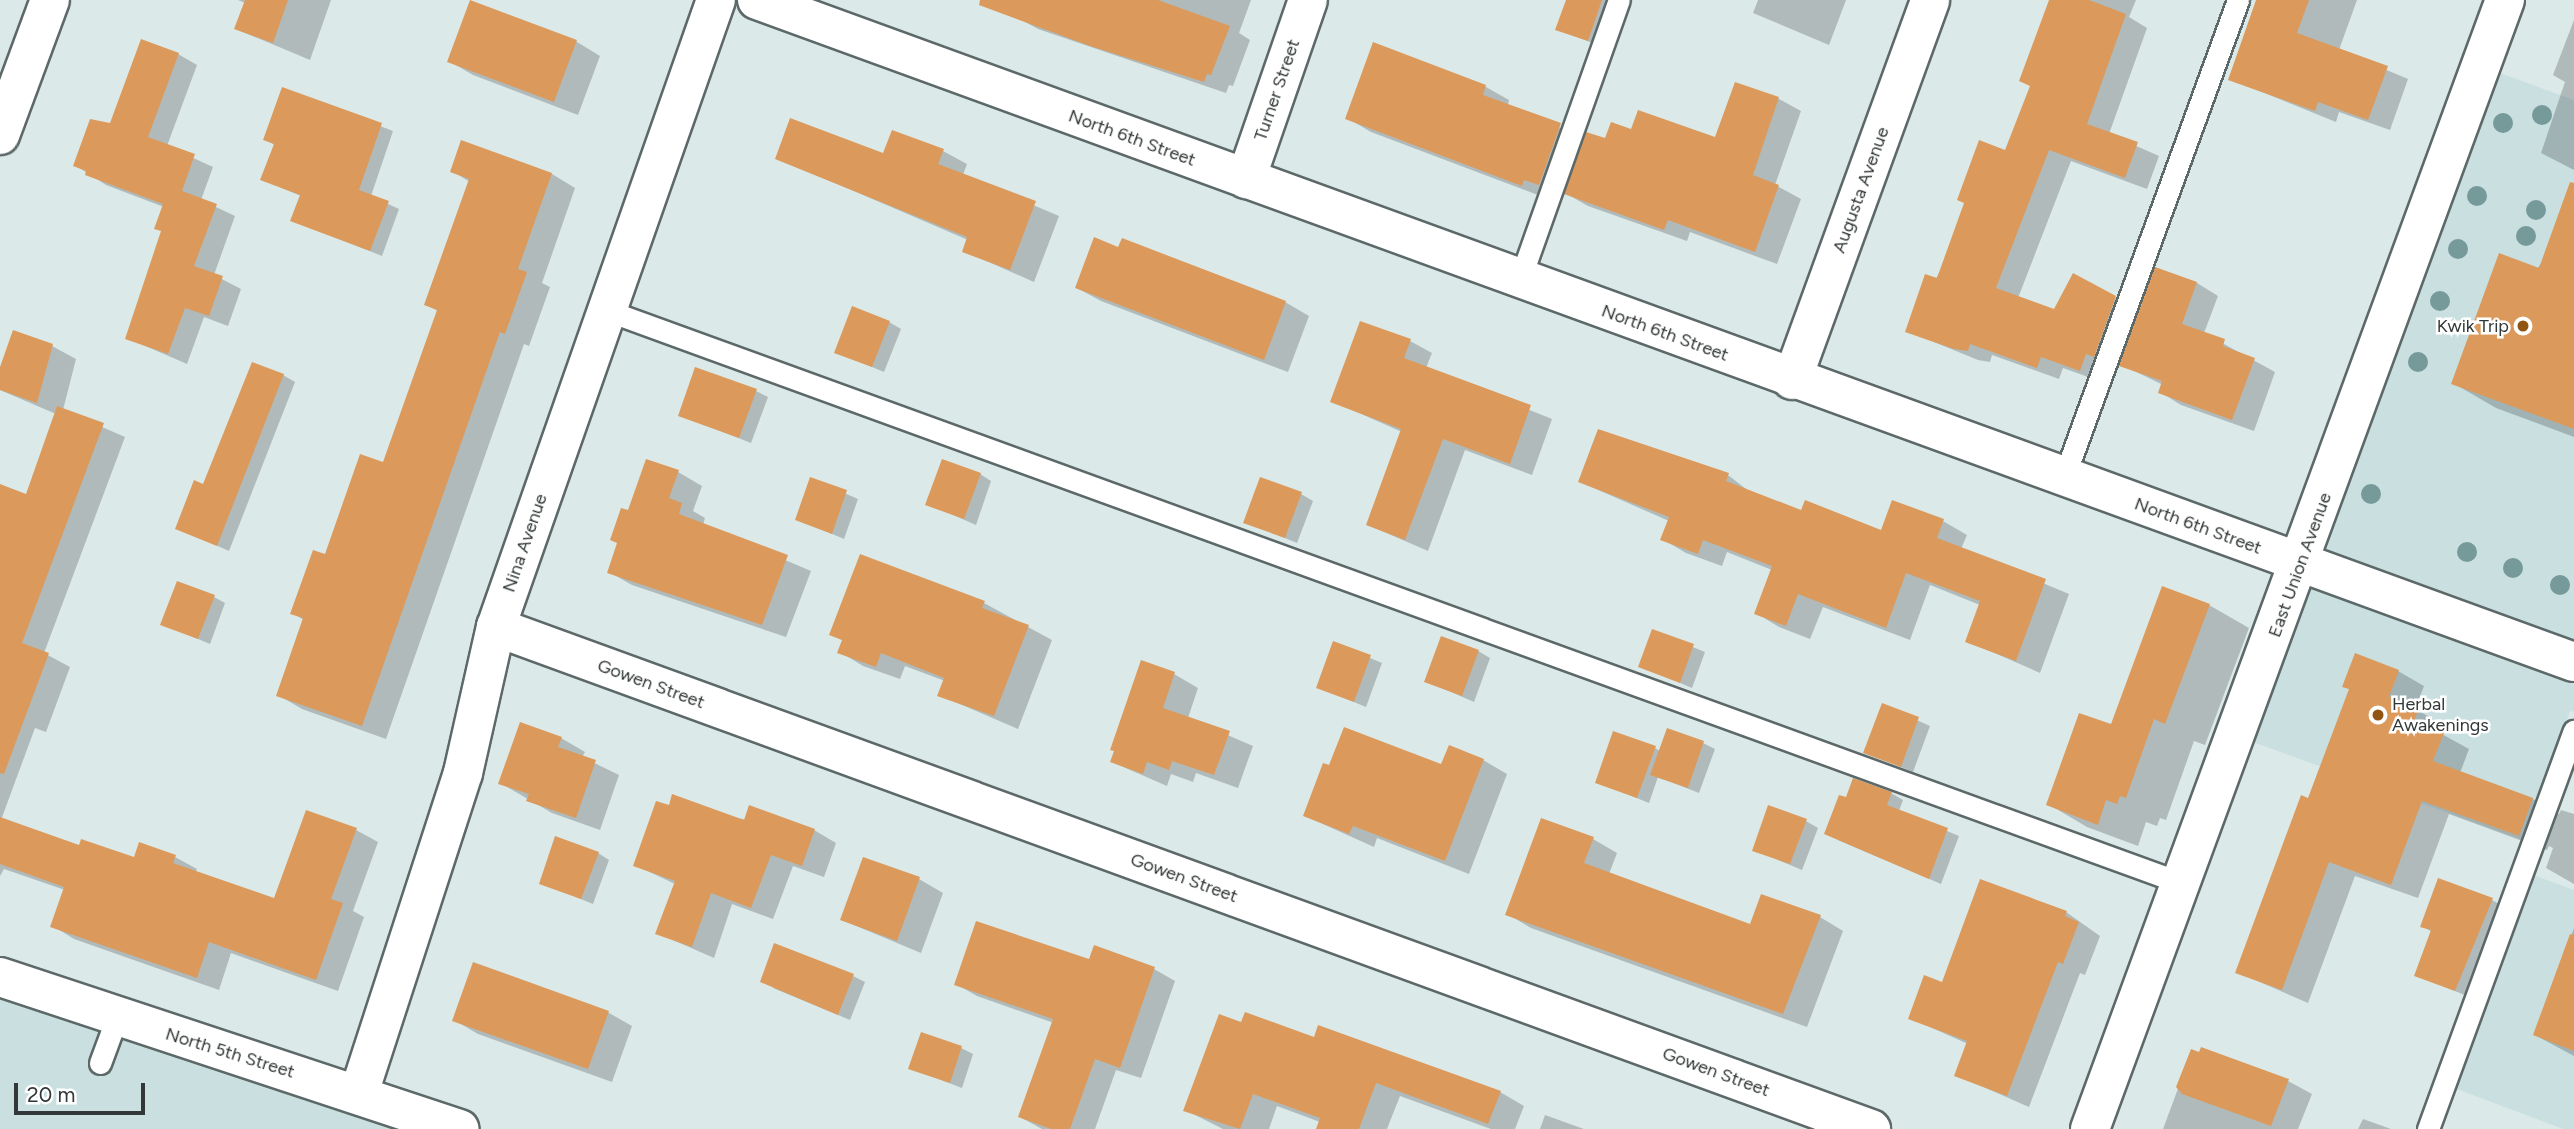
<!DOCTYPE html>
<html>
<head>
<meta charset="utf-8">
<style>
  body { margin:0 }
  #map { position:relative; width:2574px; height:1129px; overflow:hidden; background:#dce9e9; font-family:Figtree,sans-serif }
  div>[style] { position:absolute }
  .built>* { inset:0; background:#c9dfe0 }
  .shadow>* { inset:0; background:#0003 }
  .building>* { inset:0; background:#db9a5b }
  .roads { filter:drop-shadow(2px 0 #5d6969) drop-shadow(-2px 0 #5d6969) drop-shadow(0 2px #5d6969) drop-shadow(0 -2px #5d6969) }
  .lane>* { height:21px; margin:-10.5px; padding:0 10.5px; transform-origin:10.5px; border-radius:10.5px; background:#fff }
  .street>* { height:38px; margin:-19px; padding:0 19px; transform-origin:19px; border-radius:19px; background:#fff }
  .secondary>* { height:38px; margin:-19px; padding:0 19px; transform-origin:19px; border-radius:19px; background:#fff }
  .trees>* { width:20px; height:20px; margin:-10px; border-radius:50%; background:#769a9a }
  .dots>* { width:19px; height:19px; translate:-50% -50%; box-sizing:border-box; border:4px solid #fff; border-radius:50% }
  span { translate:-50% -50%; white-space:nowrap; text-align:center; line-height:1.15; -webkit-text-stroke:5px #fff; paint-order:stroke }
  .street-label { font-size:18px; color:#323737 }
  .poi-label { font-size:18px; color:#323737 }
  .right { translate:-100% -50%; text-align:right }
  .left { translate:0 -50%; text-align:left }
  .scale { position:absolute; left:14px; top:1083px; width:131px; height:32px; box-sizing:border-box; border:4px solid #323737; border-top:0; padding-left:9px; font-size:21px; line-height:24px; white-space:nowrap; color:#323737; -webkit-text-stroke:5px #fff; paint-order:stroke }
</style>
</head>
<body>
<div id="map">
  <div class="built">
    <i style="clip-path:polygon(2486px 68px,2574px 100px,2574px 712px,2570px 711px,2523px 840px,2242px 738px)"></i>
    <i style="clip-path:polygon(2533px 875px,2574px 890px,2574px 1129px,2563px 1129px,2454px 1088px)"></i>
    <i style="clip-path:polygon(0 970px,456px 1129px,0 1129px)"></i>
  </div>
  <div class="shadow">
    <i style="clip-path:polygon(238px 0,331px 0,310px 60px,236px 29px,245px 3px)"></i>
    <i style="clip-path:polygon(1003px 0,1251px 0,1239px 33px,1250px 40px,1233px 86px,1229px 85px,1226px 93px,1038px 29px,1016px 17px)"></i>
    <i style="clip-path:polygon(1567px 0,1616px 0,1600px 46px,1557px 29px)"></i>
    <i style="clip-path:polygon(1758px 0,1846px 0,1829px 45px,1753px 13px)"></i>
    <i style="clip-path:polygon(2062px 0,2136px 0,2129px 17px,2147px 28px,2109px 134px,2159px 156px,2147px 189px,2071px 161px,2018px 298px,2055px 311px,2115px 298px,2140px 312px,2156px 269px,2197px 283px,2218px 296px,2204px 333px,2275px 372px,2254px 431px,2181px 405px,2160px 392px,2163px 385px,2118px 363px,2116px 368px,2108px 365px,2102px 382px,2063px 368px,2059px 379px,1992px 355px,1990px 362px,1978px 360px,1907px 331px,2006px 152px)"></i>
    <i style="clip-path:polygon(2258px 0,2357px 0,2339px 50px,2408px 79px,2390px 130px,2339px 112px,2336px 122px,2230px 79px)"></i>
    <i style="clip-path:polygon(471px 3px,577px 42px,600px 56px,578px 115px,473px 75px,449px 61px)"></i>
    <i style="clip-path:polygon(2574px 20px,2574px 170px,2541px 153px,2565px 82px,2553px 75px)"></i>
    <i style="clip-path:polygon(1374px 44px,1486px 87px,1509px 100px,1508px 105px,1586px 139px,1606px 141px,1632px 131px,1716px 140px,1736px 84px,1779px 99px,1801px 111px,1775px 185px,1801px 199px,1777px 264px,1690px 232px,1687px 241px,1588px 206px,1565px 193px,1563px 197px,1548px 192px,1546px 198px,1371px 132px,1347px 118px)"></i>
    <i style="clip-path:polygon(178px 54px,197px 65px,167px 146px,213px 167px,201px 200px,235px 216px,214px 275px,241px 289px,228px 326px,204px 317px,187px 364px,127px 338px,162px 232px,164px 207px,106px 185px,75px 165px)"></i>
    <i style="clip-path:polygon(283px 89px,393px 131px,371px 196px,399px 209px,382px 256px,292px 220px,301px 196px,263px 180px,276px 146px,265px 139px)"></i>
    <i style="clip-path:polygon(462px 142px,552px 174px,575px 188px,542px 283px,550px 287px,529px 346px,524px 344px,386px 739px,302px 709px,278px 695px,304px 620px,292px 613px,384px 464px,438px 311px,426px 304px,470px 182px,452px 171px)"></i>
    <i style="clip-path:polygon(943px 151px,967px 164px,963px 175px,1059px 216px,1034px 282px,964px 251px,968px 240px,777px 158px)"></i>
    <i style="clip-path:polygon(2574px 219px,2574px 437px,2496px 408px,2453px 383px)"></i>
    <i style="clip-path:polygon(1077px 288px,1285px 302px,1309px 316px,1288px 372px,1101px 301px)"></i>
    <i style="clip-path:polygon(889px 322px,901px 329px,884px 372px,836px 352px)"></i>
    <i style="clip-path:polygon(1410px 341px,1432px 353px,1426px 368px,1552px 419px,1532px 475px,1465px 450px,1428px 551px,1368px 525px,1402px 432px,1332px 401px)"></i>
    <i style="clip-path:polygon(52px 346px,76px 359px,63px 410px,125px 437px,44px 653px,70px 667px,46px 732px,35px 728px,1px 820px,80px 847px,135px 859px,175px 857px,197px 869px,195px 873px,275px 900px,356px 830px,378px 842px,353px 911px,364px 917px,338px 991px,231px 953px,219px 990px,74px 939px,53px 926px,65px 890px,4px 869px,0 876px,0 494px,27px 496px,56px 414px,0 390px,0 372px)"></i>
    <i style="clip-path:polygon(283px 375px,295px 382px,229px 551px,177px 528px)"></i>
    <i style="clip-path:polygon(756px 391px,768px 397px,751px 443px,680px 415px)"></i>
    <i style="clip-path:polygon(678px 472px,702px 486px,693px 511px,705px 518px,703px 525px,811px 571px,786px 637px,632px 585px,609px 572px,629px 513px)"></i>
    <i style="clip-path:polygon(980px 474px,991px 481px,976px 525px,928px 504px)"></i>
    <i style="clip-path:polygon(1728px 475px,1750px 492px,1802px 512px,1882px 532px,1943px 521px,1967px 535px,1961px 549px,2069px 594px,2040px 673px,1967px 641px,1980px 605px,1930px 585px,1910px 640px,1823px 607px,1810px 639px,1779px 627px,1756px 613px,1772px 570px,1727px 552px,1722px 566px,1686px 553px,1662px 539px,1669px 521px,1580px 482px)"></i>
    <i style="clip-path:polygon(812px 479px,858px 499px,844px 539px,797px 519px)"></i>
    <i style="clip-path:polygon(1301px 494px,1313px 501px,1297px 543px,1245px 522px)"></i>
    <i style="clip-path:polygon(214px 597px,225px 603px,210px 644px,162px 624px)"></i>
    <i style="clip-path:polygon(984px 603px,1052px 640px,1018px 729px,939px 695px,945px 681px,905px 666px,900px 679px,863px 666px,840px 652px,844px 641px,832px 634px)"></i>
    <i style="clip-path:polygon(2209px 605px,2249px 628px,2205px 745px,2194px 741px,2166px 820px,2160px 818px,2157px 826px,2146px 822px,2138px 846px,2087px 827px,2048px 804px)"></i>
    <i style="clip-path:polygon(1653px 631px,1705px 652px,1692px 688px,1640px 666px)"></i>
    <i style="clip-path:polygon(1334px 643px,1382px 663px,1366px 707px,1318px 687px)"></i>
    <i style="clip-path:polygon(1478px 651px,1490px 658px,1474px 702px,1426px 681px)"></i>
    <i style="clip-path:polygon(2398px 671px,2424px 686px,2415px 709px,2444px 725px,2440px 733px,2469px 749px,2460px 773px,2535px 800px,2559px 814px,2561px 810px,2574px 814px,2574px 884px,2546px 868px,2553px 848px,2549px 846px,2547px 850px,2449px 814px,2418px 898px,2355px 876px,2308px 1003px,2237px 972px,2309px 800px)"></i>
    <i style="clip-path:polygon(1174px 674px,1198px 688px,1188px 718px,1253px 746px,1238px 788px,1196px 773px,1193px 782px,1171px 774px,1167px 786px,1112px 762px)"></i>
    <i style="clip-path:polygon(1883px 705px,1930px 726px,1913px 772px,1865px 752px)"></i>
    <i style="clip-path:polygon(561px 738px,585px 752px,582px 757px,619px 775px,600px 830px,552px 813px,500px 783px)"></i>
    <i style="clip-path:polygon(1703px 743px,1715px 749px,1699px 793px,1658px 777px,1649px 803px,1597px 782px,1655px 748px,1660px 751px)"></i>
    <i style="clip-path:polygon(1483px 760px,1507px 774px,1469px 874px,1377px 838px,1374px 847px,1305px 816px,1442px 766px)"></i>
    <i style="clip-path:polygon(1891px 793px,1903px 800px,1899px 811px,1959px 836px,1941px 884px,1838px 840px,1847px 800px)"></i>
    <i style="clip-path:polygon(670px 808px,814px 830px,836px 843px,824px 877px,793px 866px,773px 919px,732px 904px,714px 958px,657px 933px,675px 884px,635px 865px)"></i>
    <i style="clip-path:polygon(1806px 821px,1818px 828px,1802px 870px,1754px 850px)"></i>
    <i style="clip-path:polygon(1593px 839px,1617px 853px,1609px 874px,1751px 926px,1820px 917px,1843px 931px,1807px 1027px,1531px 928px,1507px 914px)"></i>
    <i style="clip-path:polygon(598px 853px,609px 860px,593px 904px,541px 883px)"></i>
    <i style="clip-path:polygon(919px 879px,943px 893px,921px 953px,842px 920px)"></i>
    <i style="clip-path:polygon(2492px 900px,2503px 906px,2467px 996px,2416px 975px,2432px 932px,2422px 926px)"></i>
    <i style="clip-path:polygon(2066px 912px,2100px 936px,2085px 975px,2080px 973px,2029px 1107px,1956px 1075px,1968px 1044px,1910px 1018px)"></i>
    <i style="clip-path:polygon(2574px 928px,2574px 1056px,2535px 1035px)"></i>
    <i style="clip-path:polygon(1090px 961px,1154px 969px,1175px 981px,1141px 1078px,1116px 1070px,1095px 1129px,1042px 1129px,1020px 1117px,1054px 1023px,977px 996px,956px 984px)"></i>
    <i style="clip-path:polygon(474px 965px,609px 1013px,632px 1026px,612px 1082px,478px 1034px,454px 1020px)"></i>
    <i style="clip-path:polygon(853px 976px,865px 982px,850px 1020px,773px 988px)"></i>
    <i style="clip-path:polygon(1242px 1024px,1500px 1092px,1524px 1106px,1515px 1129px,1491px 1129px,1400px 1096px,1387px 1129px,1324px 1129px,1320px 1122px,1277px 1106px,1269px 1129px,1223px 1129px,1185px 1110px)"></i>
    <i style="clip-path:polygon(961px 1048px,973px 1054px,962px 1088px,910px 1068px)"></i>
    <i style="clip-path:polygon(2192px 1051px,2288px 1081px,2312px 1094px,2298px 1129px,2163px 1129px)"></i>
    <i style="clip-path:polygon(1545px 1115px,1584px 1129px,1540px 1129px)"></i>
    <i style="clip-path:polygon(2363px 1119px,2391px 1129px,2358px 1129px)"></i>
  </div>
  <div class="building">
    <i style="clip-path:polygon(245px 0,288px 0,273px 43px,234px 29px)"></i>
    <i style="clip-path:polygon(470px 0,577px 40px,554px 102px,447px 62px)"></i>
    <i style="clip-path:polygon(980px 0,1158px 0,1230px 26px,1211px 75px,1207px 74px,1204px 82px,1090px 46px,979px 5px)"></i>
    <i style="clip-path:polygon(1566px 0,1602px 0,1588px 41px,1555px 30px)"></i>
    <i style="clip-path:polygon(2049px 0,2089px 0,2126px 14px,2087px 124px,2138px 142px,2125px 178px,2049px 150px,1996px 288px,2054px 309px,2073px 273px,2116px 296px,2094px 357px,2086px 354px,2080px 371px,2041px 357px,2037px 368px,1970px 344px,1968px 351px,1954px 349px,1905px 332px,1925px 274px,1937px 278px,1964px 203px,1957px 200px,1979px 140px,2005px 150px,2030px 86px,2019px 81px)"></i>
    <i style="clip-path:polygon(2256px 0,2309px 0,2297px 33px,2388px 66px,2368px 120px,2318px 102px,2315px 111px,2228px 80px)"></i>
    <i style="clip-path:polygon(141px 39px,179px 53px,148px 137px,195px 154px,182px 191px,217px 204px,194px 266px,223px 276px,209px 316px,185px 308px,168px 354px,125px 339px,161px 231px,154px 229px,163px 204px,85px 175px,86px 171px,73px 166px,90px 119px,110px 123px)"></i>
    <i style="clip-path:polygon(1373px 42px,1486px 85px,1483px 95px,1561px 123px,1539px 185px,1524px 180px,1522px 186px,1345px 119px)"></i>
    <i style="clip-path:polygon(1735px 82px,1779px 97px,1753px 175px,1779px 185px,1755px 252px,1668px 220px,1664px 230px,1564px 194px,1586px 132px,1605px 138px,1611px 122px,1631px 129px,1638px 110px,1715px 137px)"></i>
    <i style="clip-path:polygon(282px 87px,382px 123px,359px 190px,389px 201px,370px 251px,290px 221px,300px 195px,260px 180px,274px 144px,263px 140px)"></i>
    <i style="clip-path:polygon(790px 118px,883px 153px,892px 130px,944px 149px,938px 164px,1036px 201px,1010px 270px,962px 252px,967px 237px,775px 159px)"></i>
    <i style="clip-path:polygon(461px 140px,552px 173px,518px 269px,527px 272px,505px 334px,500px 332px,362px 726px,276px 696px,303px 618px,290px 614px,313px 550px,325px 554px,360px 454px,383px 462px,437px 310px,424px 305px,469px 179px,450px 172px)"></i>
    <i style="clip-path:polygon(2570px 182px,2574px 183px,2574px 429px,2451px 384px,2499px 253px,2539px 268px)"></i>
    <i style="clip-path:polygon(1094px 237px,1118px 247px,1122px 238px,1286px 301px,1264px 360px,1075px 288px)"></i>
    <i style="clip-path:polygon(2155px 267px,2197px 282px,2182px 324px,2225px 339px,2223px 346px,2255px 358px,2232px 420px,2158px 393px,2162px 381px,2119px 366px)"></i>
    <i style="clip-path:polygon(852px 306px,890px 321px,872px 367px,834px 353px)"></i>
    <i style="clip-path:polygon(1360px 321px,1411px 339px,1404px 358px,1531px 405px,1510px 464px,1443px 439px,1405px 540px,1366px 525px,1401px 429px,1330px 402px)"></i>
    <i style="clip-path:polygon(13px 330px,53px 344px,37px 403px,0 390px,0 367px)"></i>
    <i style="clip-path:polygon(252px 362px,284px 374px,217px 546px,175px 529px,194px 480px,203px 484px)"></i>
    <i style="clip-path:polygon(695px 367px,757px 389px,739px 438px,678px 416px)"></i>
    <i style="clip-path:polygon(57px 406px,104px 423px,22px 643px,49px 653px,4px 774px,0 773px,0 484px,26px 494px)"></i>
    <i style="clip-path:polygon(1598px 429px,1729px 473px,1726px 481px,1801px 510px,1805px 500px,1881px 530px,1892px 500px,1944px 519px,1937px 538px,2046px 579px,2016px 661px,1965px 642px,1980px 601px,1906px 573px,1886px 628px,1798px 594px,1786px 626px,1754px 614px,1772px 566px,1703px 540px,1698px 554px,1660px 540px,1669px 517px,1578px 482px)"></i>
    <i style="clip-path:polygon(646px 459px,679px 470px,669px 498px,682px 503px,679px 514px,788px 555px,762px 625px,607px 573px,617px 543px,610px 540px,621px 508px,628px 510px)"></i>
    <i style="clip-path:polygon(942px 459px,981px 473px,964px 519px,925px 505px)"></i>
    <i style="clip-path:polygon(810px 477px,847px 490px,832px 534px,795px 520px)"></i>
    <i style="clip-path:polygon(1260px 477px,1302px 492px,1285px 538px,1243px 523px)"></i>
    <i style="clip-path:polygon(860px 554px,985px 601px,982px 608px,1029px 625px,994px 716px,937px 696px,944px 678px,881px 653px,876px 667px,837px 653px,842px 640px,829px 635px)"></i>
    <i style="clip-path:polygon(177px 581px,215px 595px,198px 639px,160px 625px)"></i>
    <i style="clip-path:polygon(2162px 586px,2210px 604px,2165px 724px,2154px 719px,2126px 798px,2120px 796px,2117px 804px,2106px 800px,2098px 825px,2046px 805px,2079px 713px,2111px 724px)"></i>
    <i style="clip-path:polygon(1652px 629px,1694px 644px,1680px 683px,1638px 667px)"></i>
    <i style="clip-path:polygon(1441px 636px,1479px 650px,1462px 696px,1424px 682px)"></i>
    <i style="clip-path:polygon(1333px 641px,1371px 655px,1354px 702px,1316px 688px)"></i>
    <i style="clip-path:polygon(2355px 653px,2399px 670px,2389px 697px,2419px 708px,2414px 721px,2444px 733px,2433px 761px,2533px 798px,2519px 836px,2422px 801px,2391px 885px,2329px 862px,2282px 990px,2235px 973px,2301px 795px,2308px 798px,2349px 689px,2342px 687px)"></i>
    <i style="clip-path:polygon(1141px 660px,1175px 672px,1163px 708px,1230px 731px,1214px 775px,1172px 761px,1169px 770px,1147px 762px,1143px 774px,1110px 762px,1114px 751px,1110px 750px)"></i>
    <i style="clip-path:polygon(1882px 703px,1919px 717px,1901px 767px,1863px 753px)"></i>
    <i style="clip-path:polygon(520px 722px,562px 737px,558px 747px,596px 760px,576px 818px,526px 801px,529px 794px,498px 784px)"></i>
    <i style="clip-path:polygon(1344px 727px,1441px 764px,1449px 745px,1484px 759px,1445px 861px,1353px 826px,1349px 834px,1303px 816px,1323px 763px,1329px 765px)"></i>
    <i style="clip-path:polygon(1667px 728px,1704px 741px,1688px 788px,1650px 775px)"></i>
    <i style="clip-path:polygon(1613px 731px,1656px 746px,1637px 798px,1595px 783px)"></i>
    <i style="clip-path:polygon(1853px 778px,1892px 792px,1887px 805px,1948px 828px,1929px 879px,1824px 834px,1839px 795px,1846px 797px)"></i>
    <i style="clip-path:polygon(672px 794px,744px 820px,749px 805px,815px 829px,802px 866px,771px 855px,751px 908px,711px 893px,692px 947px,655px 934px,675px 881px,633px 866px,656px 801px,669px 805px)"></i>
    <i style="clip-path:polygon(1768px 805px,1807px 819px,1790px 864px,1752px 851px)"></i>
    <i style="clip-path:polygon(306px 810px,357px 828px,331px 899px,343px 903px,316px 980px,209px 942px,197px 978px,50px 927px,64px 887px,0 864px,0 817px,79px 845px,81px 839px,134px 857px,139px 842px,176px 855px,173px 863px,274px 898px)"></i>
    <i style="clip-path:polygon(1541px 818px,1594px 837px,1584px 863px,1750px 924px,1761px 894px,1821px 915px,1783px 1014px,1505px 915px)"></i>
    <i style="clip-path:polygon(555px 836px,599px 852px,581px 899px,539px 884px)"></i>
    <i style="clip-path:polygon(863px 857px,920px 877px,897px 941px,840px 920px)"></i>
    <i style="clip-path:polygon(2438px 878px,2493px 898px,2455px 991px,2414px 976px,2431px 930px,2420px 927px)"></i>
    <i style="clip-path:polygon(1980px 879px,2067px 911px,2065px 916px,2079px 922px,2063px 964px,2058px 962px,2007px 1096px,1954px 1076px,1967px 1041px,1908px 1019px,1924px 975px,1942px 982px)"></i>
    <i style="clip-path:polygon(976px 921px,1089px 959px,1094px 945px,1155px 967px,1120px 1068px,1095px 1059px,1070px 1129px,1051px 1129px,1018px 1117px,1053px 1019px,954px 985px)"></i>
    <i style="clip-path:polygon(2570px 934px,2574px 935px,2574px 1051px,2533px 1035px)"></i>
    <i style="clip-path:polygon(774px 943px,854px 974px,838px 1015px,760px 982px)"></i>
    <i style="clip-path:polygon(473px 962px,609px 1011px,588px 1069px,452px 1021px)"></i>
    <i style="clip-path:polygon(1245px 1012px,1314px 1037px,1318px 1025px,1501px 1091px,1488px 1124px,1376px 1083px,1359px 1129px,1316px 1129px,1320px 1118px,1253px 1094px,1240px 1129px,1183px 1111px,1219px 1014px,1241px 1022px)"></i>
    <i style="clip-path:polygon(921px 1032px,962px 1046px,950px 1083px,908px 1069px)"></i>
    <i style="clip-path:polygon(2201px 1047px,2289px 1079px,2271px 1126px,2182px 1094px,2176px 1087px,2191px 1049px,2199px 1052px)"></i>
  </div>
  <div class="roads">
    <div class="lane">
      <i style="left:1520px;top:279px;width:296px;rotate:-70.5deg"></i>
      <i style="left:606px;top:310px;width:1676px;rotate:19.99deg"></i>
      <i style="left:2064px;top:477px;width:508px;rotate:-69.96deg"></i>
      <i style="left:100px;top:1063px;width:49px;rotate:-69.7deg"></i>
      <i style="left:2428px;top:1129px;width:424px;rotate:-69.9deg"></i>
    </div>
    <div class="street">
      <i style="left:1246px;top:179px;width:189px;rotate:-70.9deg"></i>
      <i style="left:1792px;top:380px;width:404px;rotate:-70deg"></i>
      <i style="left:496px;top:627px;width:1464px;rotate:20.06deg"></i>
      <i style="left:0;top:977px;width:484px;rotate:18.3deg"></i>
      <i style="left:359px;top:1093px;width:336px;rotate:-72deg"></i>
      <i style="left:463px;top:773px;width:150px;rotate:-77.3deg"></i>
      <i style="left:496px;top:627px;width:664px;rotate:-70.67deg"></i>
      <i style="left:2090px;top:1129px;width:1203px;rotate:-69.82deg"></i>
    </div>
    <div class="secondary">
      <i style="left:757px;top:0;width:1934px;rotate:20.02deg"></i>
      <i style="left:0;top:135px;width:144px;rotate:-69.7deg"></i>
    </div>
  </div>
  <div class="trees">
    <i style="left:2542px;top:115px"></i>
    <i style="left:2503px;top:123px"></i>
    <i style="left:2477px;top:196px"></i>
    <i style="left:2536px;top:210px"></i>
    <i style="left:2526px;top:236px"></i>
    <i style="left:2458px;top:249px"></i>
    <i style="left:2440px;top:301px"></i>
    <i style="left:2418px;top:362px"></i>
    <i style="left:2371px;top:494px"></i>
    <i style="left:2467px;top:552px"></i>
    <i style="left:2513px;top:568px"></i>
    <i style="left:2560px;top:585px"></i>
  </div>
  <div class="dots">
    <i style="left:2523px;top:326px;background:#905512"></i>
    <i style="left:2378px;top:715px;background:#905512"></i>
  </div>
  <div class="street-label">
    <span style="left:1277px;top:90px;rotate:-71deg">Turner Street</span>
    <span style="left:1132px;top:138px;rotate:20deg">North 6th Street</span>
    <span style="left:1861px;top:190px;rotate:-70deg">Augusta Avenue</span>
    <span style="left:1665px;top:333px;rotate:20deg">North 6th Street</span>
    <span style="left:2198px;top:526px;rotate:20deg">North 6th Street</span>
    <span style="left:525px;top:543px;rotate:-71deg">Nina Avenue</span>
    <span style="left:2300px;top:565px;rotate:-70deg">East Union Avenue</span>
    <span style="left:651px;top:684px;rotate:20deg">Gowen Street</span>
    <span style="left:1184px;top:878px;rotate:20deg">Gowen Street</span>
    <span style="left:230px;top:1053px;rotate:17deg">North 5th Street</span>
    <span style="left:1716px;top:1072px;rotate:20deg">Gowen Street</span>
  </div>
  <div class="poi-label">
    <span class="right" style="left:2509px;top:326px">Kwik Trip</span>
    <span class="left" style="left:2392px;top:715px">Herbal<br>Awakenings</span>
  </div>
  <div class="scale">20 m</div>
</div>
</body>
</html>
